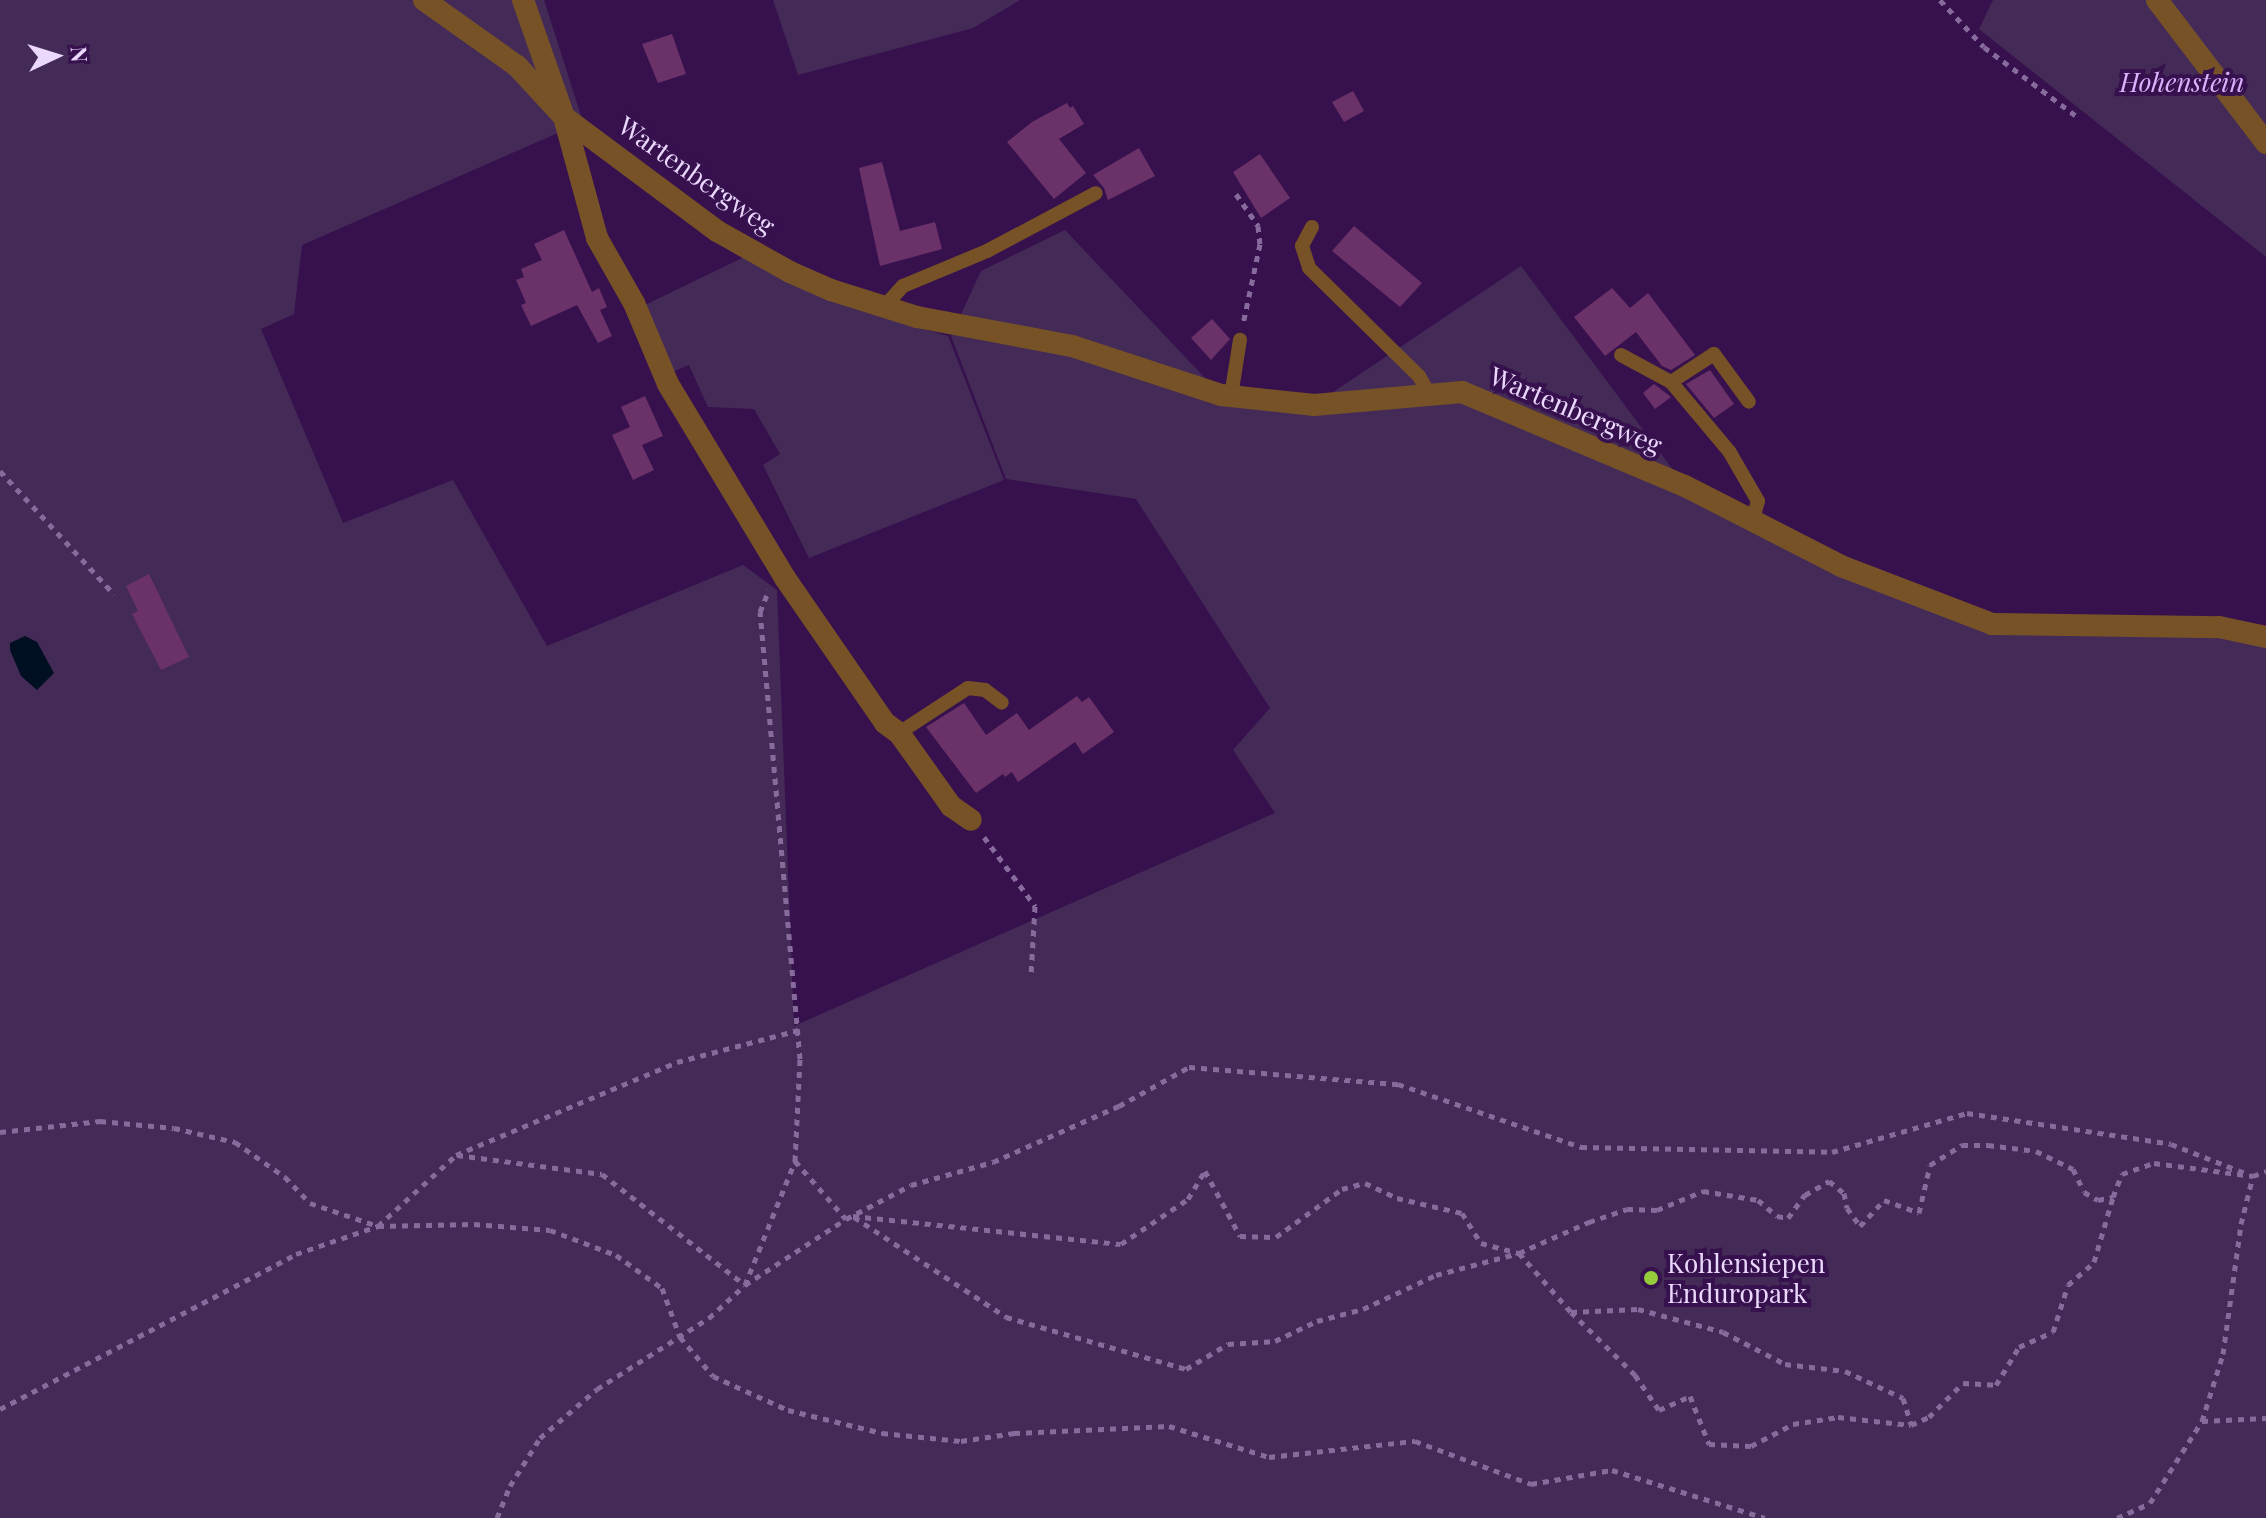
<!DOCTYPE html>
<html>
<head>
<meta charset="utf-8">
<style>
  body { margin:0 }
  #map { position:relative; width:2266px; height:1518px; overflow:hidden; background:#37114e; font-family:"Playfair Display",serif }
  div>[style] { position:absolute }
  .green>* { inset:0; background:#442b57 }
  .water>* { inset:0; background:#000f21 }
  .building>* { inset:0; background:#6b3169 }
  .path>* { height:5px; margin-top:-2.5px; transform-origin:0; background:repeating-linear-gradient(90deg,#886b9d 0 6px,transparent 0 12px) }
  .service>* { height:14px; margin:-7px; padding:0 7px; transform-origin:7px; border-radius:7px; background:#775226 }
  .minor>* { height:22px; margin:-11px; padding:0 11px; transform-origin:11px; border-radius:11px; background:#775226 }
  .tertiary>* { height:22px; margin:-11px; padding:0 11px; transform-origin:11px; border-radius:11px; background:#775226 }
  .dots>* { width:22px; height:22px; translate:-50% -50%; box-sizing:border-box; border:4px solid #37114e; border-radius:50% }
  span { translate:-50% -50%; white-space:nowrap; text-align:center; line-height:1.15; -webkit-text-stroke:8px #37114e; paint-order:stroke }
  .park-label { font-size:26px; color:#dcb2ff; font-style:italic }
  .street-label { font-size:26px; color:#ebd8fd }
  .poi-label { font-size:26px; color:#ebd8fd }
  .left { translate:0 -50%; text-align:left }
  .north { position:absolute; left:16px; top:16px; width:80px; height:80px; -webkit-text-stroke:6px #37114e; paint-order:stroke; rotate:86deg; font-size:22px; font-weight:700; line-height:32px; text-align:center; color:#ebd8fd }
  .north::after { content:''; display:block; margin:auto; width:28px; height:36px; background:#ebd8fd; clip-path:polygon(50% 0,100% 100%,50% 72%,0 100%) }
</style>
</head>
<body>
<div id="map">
  <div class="green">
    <i style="clip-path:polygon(0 0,544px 0,583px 122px,302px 245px,294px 314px,261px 329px,343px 523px,453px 480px,547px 646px,743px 565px,777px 590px,794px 1026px,1275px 813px,1233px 750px,1270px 708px,1136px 499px,1006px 479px,951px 336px,981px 271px,1065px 230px,1221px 395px,1314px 405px,1521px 266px,1685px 486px,1992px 624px,2266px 637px,2266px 1518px,0 1518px)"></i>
    <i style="clip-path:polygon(773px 0,1020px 0,973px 28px,798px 75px)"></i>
    <i style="clip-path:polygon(1993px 0,2266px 0,2266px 257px,1979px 29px)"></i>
    <i style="clip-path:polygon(744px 257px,915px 327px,948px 336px,1004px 480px,809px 558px,763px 465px,780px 454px,754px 409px,708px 407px,689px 365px,672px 372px,645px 305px)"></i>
  </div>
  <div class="water">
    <i style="clip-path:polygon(25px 636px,37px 642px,54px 673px,37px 690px,21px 676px,10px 650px,10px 643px)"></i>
  </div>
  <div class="building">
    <i style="clip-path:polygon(672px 34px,686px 74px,658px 83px,642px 44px)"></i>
    <i style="clip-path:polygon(1353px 91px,1364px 111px,1344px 122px,1332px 102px)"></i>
    <i style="clip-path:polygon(1067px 103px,1070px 108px,1073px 106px,1084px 124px,1059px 139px,1086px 173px,1054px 199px,1007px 142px,1032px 122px)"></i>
    <i style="clip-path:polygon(1139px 148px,1155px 176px,1108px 200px,1104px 188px,1093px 175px)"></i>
    <i style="clip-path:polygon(1260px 154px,1290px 198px,1261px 218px,1233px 172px)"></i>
    <i style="clip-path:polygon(882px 162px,900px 231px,935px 222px,942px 249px,880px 266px,859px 168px)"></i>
    <i style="clip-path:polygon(1354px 226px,1422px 283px,1400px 307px,1332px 251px)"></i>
    <i style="clip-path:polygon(564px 230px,592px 292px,599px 288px,607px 307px,600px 310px,612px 336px,598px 343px,577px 305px,531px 326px,521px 305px,526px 303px,516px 280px,524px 277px,521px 269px,542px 260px,534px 244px)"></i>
    <i style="clip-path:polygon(1612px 288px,1630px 308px,1648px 293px,1695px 355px,1671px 370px,1662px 366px,1636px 332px,1605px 356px,1574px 317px)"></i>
    <i style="clip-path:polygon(1212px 319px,1230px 339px,1211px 360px,1191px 338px)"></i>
    <i style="clip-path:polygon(1710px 370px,1734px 404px,1714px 418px,1686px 384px)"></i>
    <i style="clip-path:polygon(1654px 384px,1671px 397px,1655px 409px,1643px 393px)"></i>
    <i style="clip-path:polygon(645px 396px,663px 436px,642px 445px,654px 470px,633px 480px,612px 435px,630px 427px,621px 407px)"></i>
    <i style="clip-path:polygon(149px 574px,189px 657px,161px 670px,132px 614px,138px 611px,126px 586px)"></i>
    <i style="clip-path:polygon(1077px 696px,1082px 702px,1089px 697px,1114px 732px,1083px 754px,1075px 742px,1018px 782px,1012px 772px,1005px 777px,1003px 774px,976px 793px,926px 727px,964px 703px,986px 735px,1017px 713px,1029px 730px)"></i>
  </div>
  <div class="path">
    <i style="left:1940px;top:0;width:64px;rotate:46.9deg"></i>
    <i style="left:1984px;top:47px;width:114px;rotate:36.8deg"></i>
    <i style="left:1236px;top:194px;width:39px;rotate:55deg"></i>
    <i style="left:1258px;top:226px;width:18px;rotate:84deg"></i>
    <i style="left:1260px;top:244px;width:82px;rotate:102deg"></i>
    <i style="left:0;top:471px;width:168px;rotate:47.2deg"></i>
    <i style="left:984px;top:837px;width:86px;rotate:53.5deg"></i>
    <i style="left:1035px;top:906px;width:70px;rotate:93.3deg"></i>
    <i style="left:0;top:1132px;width:101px;rotate:-6.3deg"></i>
    <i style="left:100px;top:1121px;width:74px;rotate:5.4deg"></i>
    <i style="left:174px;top:1128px;width:63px;rotate:12.9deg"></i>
    <i style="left:235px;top:1142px;width:61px;rotate:35deg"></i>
    <i style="left:285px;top:1177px;width:36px;rotate:46deg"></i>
    <i style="left:310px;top:1203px;width:72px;rotate:18.7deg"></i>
    <i style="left:378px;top:1226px;width:96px;rotate:-1.2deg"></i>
    <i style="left:474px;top:1224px;width:76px;rotate:4.5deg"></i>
    <i style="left:550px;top:1230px;width:71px;rotate:20.7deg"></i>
    <i style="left:616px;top:1255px;width:57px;rotate:35.7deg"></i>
    <i style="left:662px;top:1288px;width:52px;rotate:69.8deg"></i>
    <i style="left:680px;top:1337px;width:51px;rotate:49.8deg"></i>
    <i style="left:713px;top:1376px;width:82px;rotate:24.4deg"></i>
    <i style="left:788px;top:1410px;width:97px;rotate:13.7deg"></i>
    <i style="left:882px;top:1433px;width:79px;rotate:5.8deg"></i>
    <i style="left:961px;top:1441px;width:54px;rotate:-8.6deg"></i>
    <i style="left:1014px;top:1433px;width:155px;rotate:-2.6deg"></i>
    <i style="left:1169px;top:1426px;width:105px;rotate:17.2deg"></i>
    <i style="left:1269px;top:1457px;width:147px;rotate:-6.3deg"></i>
    <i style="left:1415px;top:1441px;width:124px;rotate:20.3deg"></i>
    <i style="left:1531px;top:1484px;width:82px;rotate:-9.8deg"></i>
    <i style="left:1612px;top:1470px;width:160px;rotate:17.4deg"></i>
    <i style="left:457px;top:1155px;width:146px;rotate:7.5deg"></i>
    <i style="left:602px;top:1174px;width:181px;rotate:37.8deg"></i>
    <i style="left:745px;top:1285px;width:121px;rotate:-33.2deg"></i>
    <i style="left:795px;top:1161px;width:77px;rotate:48.7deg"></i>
    <i style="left:846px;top:1219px;width:73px;rotate:-27.6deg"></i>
    <i style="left:911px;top:1185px;width:85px;rotate:-15.7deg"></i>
    <i style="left:993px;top:1162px;width:138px;rotate:-24deg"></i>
    <i style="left:1119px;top:1106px;width:80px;rotate:-29.1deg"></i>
    <i style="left:1189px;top:1067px;width:210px;rotate:4.7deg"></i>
    <i style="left:1398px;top:1084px;width:194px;rotate:19deg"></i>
    <i style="left:1581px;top:1147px;width:251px;rotate:1.1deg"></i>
    <i style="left:1832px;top:1152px;width:141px;rotate:-16.1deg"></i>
    <i style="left:1967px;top:1113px;width:206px;rotate:8.6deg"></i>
    <i style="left:2171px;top:1144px;width:79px;rotate:21.4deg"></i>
    <i style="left:853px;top:1216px;width:269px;rotate:6deg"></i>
    <i style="left:1121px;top:1244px;width:81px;rotate:-33.9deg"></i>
    <i style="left:1188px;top:1199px;width:33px;rotate:-59deg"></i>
    <i style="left:1205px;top:1171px;width:74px;rotate:61.7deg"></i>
    <i style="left:1240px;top:1236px;width:36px;rotate:2deg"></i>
    <i style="left:1276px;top:1237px;width:82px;rotate:-36deg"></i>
    <i style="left:1342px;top:1189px;width:24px;rotate:-15deg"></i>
    <i style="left:1365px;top:1183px;width:35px;rotate:25deg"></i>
    <i style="left:1397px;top:1198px;width:67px;rotate:13deg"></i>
    <i style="left:1462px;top:1213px;width:36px;rotate:58deg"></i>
    <i style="left:1481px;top:1243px;width:39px;rotate:15deg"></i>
    <i style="left:1519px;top:1253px;width:77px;rotate:-23.9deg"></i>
    <i style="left:1589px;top:1222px;width:40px;rotate:-18.9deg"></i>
    <i style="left:1627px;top:1209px;width:30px;rotate:2deg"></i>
    <i style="left:1657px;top:1210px;width:50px;rotate:-22.4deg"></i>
    <i style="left:1703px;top:1191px;width:56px;rotate:9.3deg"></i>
    <i style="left:1758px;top:1200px;width:25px;rotate:40deg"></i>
    <i style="left:1777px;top:1216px;width:11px;rotate:10deg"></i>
    <i style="left:1788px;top:1218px;width:29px;rotate:-54deg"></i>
    <i style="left:1805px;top:1195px;width:28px;rotate:-30deg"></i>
    <i style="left:1829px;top:1181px;width:19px;rotate:39deg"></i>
    <i style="left:1844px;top:1193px;width:15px;rotate:79deg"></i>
    <i style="left:1847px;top:1208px;width:22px;rotate:54deg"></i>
    <i style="left:1860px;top:1226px;width:35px;rotate:-47deg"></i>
    <i style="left:1884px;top:1200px;width:37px;rotate:20deg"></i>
    <i style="left:1919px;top:1213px;width:49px;rotate:-77.1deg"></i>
    <i style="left:1930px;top:1165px;width:38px;rotate:-32deg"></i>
    <i style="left:1962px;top:1145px;width:26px"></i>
    <i style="left:1988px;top:1145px;width:48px;rotate:7.1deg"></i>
    <i style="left:2036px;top:1151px;width:41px;rotate:25.9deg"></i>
    <i style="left:2073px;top:1169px;width:25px;rotate:64deg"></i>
    <i style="left:2084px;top:1192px;width:16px;rotate:30deg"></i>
    <i style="left:2098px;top:1200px;width:15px;rotate:-11deg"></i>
    <i style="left:2113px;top:1197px;width:25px;rotate:-69deg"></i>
    <i style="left:2122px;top:1174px;width:34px;rotate:-19deg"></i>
    <i style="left:2154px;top:1163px;width:100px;rotate:7.5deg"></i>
    <i style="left:2253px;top:1176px;width:14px;rotate:-21deg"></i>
    <i style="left:854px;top:1217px;width:182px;rotate:33.3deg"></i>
    <i style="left:1006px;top:1317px;width:187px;rotate:16.1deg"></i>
    <i style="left:1186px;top:1369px;width:49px;rotate:-30.8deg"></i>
    <i style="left:1228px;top:1344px;width:47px;rotate:-3.7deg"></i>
    <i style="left:1275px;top:1341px;width:47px;rotate:-25.5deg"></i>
    <i style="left:1317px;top:1321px;width:48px;rotate:-14.6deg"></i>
    <i style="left:1363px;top:1309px;width:81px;rotate:-25deg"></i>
    <i style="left:1436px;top:1275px;width:86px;rotate:-14.8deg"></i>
    <i style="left:1519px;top:1253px;width:79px;rotate:48.6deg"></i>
    <i style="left:1571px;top:1312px;width:67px;rotate:-2.6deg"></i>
    <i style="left:1638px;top:1309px;width:88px;rotate:15.1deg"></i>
    <i style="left:1723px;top:1332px;width:70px;rotate:27.3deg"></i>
    <i style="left:1785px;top:1364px;width:60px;rotate:6.7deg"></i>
    <i style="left:1845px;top:1371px;width:64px;rotate:25deg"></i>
    <i style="left:1903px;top:1398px;width:28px;rotate:73deg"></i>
    <i style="left:1911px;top:1425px;width:20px;rotate:-24deg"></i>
    <i style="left:1929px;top:1417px;width:48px;rotate:-45deg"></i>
    <i style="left:1963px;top:1383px;width:33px;rotate:3deg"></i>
    <i style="left:1996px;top:1385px;width:44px;rotate:-58.8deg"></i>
    <i style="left:2019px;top:1347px;width:37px;rotate:-24deg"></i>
    <i style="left:2053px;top:1332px;width:49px;rotate:-72.3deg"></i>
    <i style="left:2068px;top:1285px;width:35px;rotate:-41deg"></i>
    <i style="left:2094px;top:1262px;width:68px;rotate:-73.7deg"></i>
    <i style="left:1571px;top:1312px;width:90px;rotate:44.5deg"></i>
    <i style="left:1635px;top:1375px;width:42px;rotate:55.6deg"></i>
    <i style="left:1659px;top:1410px;width:34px;rotate:-24deg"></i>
    <i style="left:1690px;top:1396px;width:52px;rotate:68.4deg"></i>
    <i style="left:1709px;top:1444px;width:42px;rotate:2.7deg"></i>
    <i style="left:1751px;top:1446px;width:47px;rotate:-27.6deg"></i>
    <i style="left:1793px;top:1424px;width:46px;rotate:-8.8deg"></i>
    <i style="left:1838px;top:1417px;width:73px;rotate:6.3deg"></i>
    <i style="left:0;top:1409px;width:334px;rotate:-27.6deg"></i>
    <i style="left:296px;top:1254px;width:87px;rotate:-18.9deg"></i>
    <i style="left:378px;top:1226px;width:105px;rotate:-42.3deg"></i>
    <i style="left:456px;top:1155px;width:240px;rotate:-22.8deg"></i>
    <i style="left:677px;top:1062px;width:126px;rotate:-14.7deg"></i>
    <i style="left:2202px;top:1421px;width:64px;rotate:-2.7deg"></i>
    <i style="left:497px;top:1518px;width:35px;rotate:-68deg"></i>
    <i style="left:510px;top:1486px;width:57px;rotate:-58deg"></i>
    <i style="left:540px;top:1438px;width:75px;rotate:-40.7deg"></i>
    <i style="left:597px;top:1389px;width:133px;rotate:-32.4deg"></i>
    <i style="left:709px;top:1318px;width:49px;rotate:-42.5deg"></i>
    <i style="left:745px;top:1285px;width:134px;rotate:-68deg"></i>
    <i style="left:795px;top:1161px;width:102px;rotate:-87.2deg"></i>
    <i style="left:800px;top:1059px;width:449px;rotate:-95.1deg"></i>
    <i style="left:760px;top:612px;width:24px;rotate:-68deg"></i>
    <i style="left:2117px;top:1518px;width:36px;rotate:-24deg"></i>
    <i style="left:2150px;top:1503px;width:97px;rotate:-57.6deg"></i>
    <i style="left:2202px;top:1421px;width:70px;rotate:-72.6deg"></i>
    <i style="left:2223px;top:1354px;width:131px;rotate:-82.1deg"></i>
    <i style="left:2241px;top:1224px;width:49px;rotate:-76deg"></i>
  </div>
  <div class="service">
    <i style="left:1312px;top:227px;width:21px;rotate:118deg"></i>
    <i style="left:1302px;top:246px;width:23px;rotate:72deg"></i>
    <i style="left:1309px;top:268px;width:154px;rotate:44.5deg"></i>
    <i style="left:1419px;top:376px;width:21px;rotate:61deg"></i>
    <i style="left:883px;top:308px;width:30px;rotate:-48deg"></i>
    <i style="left:903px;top:286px;width:91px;rotate:-22.6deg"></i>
    <i style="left:987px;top:251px;width:123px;rotate:-28deg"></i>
    <i style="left:1621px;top:355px;width:57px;rotate:28.4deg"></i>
    <i style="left:1671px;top:382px;width:90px;rotate:50deg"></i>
    <i style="left:1729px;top:451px;width:58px;rotate:59.9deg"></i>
    <i style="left:1758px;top:501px;width:18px;rotate:106deg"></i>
    <i style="left:1671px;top:382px;width:51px;rotate:-33.1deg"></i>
    <i style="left:1714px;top:354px;width:59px;rotate:53.9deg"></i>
    <i style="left:1231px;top:396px;width:57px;rotate:-80.9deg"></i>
    <i style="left:899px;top:733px;width:82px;rotate:-33.1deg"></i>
    <i style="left:968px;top:688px;width:17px;rotate:7deg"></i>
    <i style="left:985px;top:690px;width:21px;rotate:37deg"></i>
  </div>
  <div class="minor">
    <i style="left:424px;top:0;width:114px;rotate:35.4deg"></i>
    <i style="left:517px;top:66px;width:69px;rotate:47.3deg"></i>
    <i style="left:564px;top:117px;width:191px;rotate:36.7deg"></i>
    <i style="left:717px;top:231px;width:84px;rotate:29.3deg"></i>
    <i style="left:790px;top:272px;width:45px;rotate:23.7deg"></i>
    <i style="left:831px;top:290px;width:90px;rotate:17.4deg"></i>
    <i style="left:917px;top:317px;width:158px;rotate:10.6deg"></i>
    <i style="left:1072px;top:346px;width:157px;rotate:18.2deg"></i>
    <i style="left:1221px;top:395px;width:94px;rotate:6.1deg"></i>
    <i style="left:1314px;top:405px;width:149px;rotate:-5deg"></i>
    <i style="left:1462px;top:392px;width:242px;rotate:22.9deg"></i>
    <i style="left:1685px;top:486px;width:175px;rotate:27.1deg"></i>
    <i style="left:1841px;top:566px;width:162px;rotate:21deg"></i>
    <i style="left:1992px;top:624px;width:227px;rotate:0.8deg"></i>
    <i style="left:2219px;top:627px;width:48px;rotate:12deg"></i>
    <i style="left:523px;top:0;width:124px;rotate:70.7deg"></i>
    <i style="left:564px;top:117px;width:125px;rotate:74.7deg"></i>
    <i style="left:597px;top:238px;width:75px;rotate:60.4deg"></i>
    <i style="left:634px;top:303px;width:88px;rotate:67.2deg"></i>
    <i style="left:668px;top:384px;width:227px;rotate:58.9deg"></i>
    <i style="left:785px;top:578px;width:176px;rotate:55.4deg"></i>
    <i style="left:885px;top:723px;width:17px;rotate:36deg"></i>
    <i style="left:899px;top:733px;width:90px;rotate:54.5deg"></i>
    <i style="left:951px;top:806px;width:24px;rotate:35deg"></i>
  </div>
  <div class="tertiary">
    <i style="left:2157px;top:0;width:180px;rotate:52.7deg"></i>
  </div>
  <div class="dots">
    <i style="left:1651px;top:1278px;background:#94cc3c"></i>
  </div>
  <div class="park-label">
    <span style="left:2182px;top:82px">Hohenstein</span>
  </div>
  <div class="street-label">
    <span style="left:697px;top:175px;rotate:35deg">Wartenbergweg</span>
    <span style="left:1576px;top:410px;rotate:23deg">Wartenbergweg</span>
  </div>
  <div class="poi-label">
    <span class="left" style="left:1667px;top:1278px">Kohlensiepen<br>Enduropark</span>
  </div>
  <div class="north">N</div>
</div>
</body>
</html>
